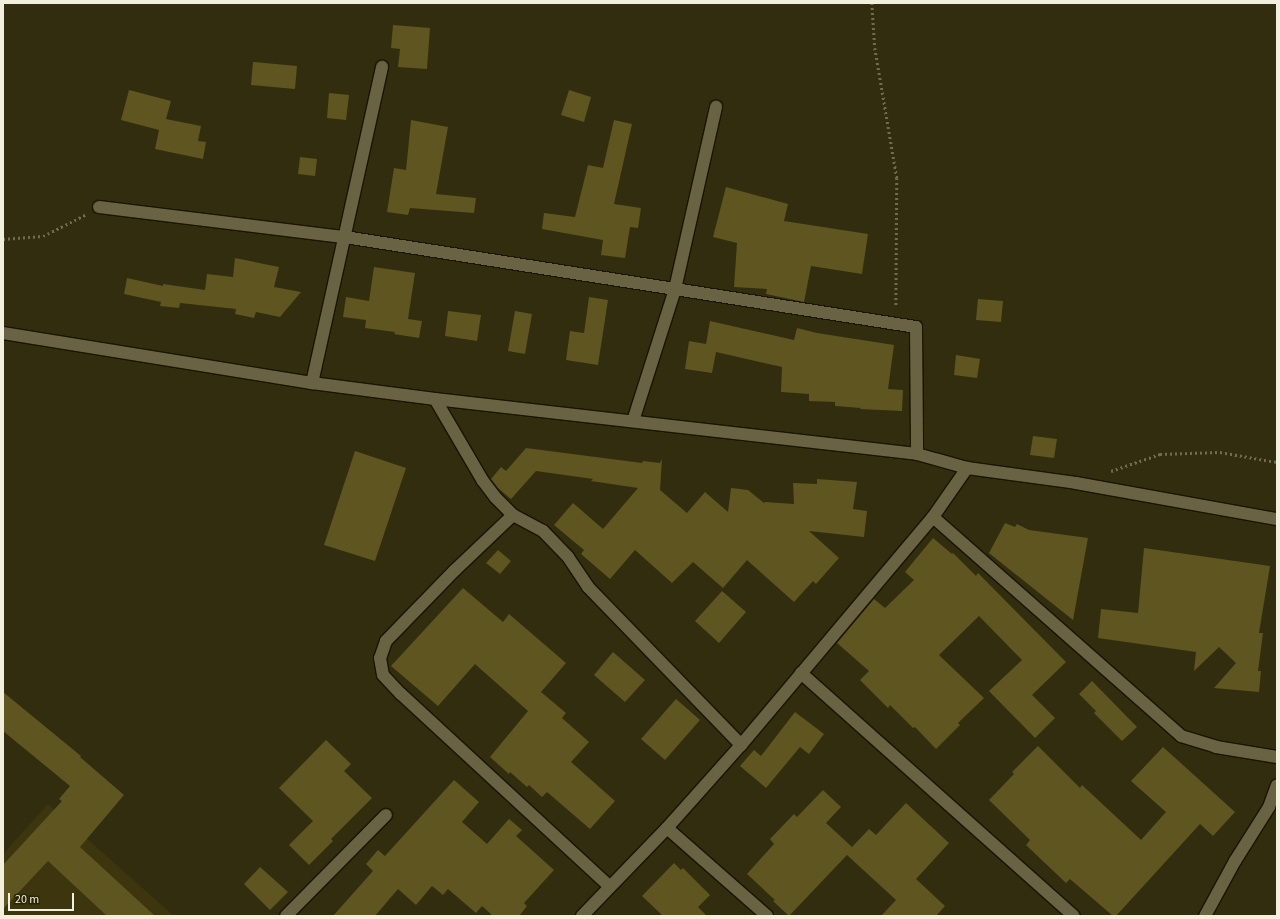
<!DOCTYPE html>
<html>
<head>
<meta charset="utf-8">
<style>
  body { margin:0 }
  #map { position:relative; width:1280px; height:919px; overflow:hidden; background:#322d0e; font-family:"Source Sans 3",sans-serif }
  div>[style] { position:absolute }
  .built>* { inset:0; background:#3c350d }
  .building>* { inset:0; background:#5e5520 }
  .path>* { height:2.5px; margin-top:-1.25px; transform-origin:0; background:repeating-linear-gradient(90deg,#706c51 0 2px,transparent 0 5px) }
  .roads { filter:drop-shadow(1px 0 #1a1400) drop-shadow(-1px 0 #1a1400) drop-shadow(0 1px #1a1400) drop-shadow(0 -1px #1a1400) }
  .minor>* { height:12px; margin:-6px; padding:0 6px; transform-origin:6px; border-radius:6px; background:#696344 }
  span { translate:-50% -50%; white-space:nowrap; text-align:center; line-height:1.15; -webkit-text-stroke:4px #282304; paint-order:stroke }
  .frame { position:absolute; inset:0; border:4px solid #f2efdd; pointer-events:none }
  .scale { position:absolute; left:8px; top:893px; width:66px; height:18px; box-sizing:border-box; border:2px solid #f2efdd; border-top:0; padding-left:5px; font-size:12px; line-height:14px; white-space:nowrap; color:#f2efdd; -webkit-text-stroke:3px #282304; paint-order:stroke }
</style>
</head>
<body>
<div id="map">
  <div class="built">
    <i style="clip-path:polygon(48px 804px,174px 916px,3px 916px,3px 854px)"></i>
  </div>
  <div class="building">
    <i style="clip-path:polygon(393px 25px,430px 28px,427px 69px,398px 67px,400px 49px,391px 48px)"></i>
    <i style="clip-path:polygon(253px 62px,297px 66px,295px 89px,251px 85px)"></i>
    <i style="clip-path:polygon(129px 90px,171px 101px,166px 119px,201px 126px,198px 141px,206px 142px,203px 159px,155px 149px,159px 130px,121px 120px)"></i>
    <i style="clip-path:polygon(569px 90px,591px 97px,584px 122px,561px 115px)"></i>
    <i style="clip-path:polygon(329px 93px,349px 95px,346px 120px,327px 118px)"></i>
    <i style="clip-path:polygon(411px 120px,448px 127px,436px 194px,476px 198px,474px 213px,410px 208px,408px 215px,387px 212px,394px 168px,406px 170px)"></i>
    <i style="clip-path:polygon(614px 120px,632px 124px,614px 204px,641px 208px,638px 228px,630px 227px,625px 258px,601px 255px,603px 240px,542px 229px,544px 213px,575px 217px,588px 165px,603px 168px)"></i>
    <i style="clip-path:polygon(300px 157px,317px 159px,315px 176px,298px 174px)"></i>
    <i style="clip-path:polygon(726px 187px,788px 204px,784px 221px,868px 234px,862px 274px,811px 266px,804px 302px,766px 294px,767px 289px,734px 287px,737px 243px,713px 237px)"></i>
    <i style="clip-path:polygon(235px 258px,279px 267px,274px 287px,301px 292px,280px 317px,256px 312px,254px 318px,235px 314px,236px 309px,180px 303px,179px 308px,160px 306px,161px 302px,124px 294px,127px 278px,163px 286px,163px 284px,205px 290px,207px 274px,233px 277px)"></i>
    <i style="clip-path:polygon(374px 267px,415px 273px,408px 319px,422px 321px,419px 338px,394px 334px,395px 332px,365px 328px,366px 320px,343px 317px,346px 297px,369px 301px)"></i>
    <i style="clip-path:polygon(589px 297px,608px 300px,598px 365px,566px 360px,570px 331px,584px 333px)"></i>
    <i style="clip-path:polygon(978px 299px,1003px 301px,1001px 322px,976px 320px)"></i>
    <i style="clip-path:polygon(448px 311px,481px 315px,477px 341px,445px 336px)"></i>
    <i style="clip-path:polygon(515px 311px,532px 314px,525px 354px,508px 351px)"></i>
    <i style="clip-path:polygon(710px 321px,794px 340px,797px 328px,817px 333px,894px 345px,888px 389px,903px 390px,902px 411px,860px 409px,861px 408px,835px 406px,835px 402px,809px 401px,809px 394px,781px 392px,782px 367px,716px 352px,712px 373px,685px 369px,689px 341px,706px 344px)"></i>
    <i style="clip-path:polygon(956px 355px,980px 359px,977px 378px,954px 375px)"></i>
    <i style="clip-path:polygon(1033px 436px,1057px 439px,1054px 458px,1030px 455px)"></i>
    <i style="clip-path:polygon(526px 448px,642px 463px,643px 461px,660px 463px,662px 459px,660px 490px,687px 513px,705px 492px,728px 512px,731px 488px,748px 490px,764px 503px,765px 502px,794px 504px,793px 483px,817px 484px,817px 479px,857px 482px,853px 509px,867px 511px,864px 537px,809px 531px,839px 558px,816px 584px,813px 581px,794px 602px,747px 560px,723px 588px,693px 562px,672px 583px,635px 550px,610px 579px,581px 554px,584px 550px,554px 525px,573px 503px,603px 529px,638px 488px,591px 481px,593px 479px,536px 471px,511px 499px,498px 488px,491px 479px,501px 467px,506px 471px)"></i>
    <i style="clip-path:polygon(355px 451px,406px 468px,375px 561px,324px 545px)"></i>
    <i style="clip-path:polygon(1005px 523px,1015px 527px,1017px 524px,1029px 530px,1088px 538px,1073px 620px,989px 553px)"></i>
    <i style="clip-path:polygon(933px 538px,952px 554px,953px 553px,976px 576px,978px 573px,1066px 662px,1032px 695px,1055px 718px,1035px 738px,989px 691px,1022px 660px,979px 616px,939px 655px,984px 698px,958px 723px,960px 725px,936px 749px,915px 727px,913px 728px,890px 705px,888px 708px,860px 680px,869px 671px,837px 643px,874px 599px,885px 608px,914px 580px,905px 572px)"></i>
    <i style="clip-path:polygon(1144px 548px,1270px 566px,1259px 633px,1263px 633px,1258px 671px,1261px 671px,1259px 692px,1214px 688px,1236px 663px,1219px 647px,1194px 671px,1196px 652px,1098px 638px,1101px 609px,1138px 613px)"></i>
    <i style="clip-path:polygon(498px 550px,511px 561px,500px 574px,486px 563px)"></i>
    <i style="clip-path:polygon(463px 588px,503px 622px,509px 614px,566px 663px,541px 692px,566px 713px,562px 718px,589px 742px,571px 762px,615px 801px,590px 829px,547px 792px,542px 797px,529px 785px,527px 787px,510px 772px,509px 774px,490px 757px,528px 711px,475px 664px,438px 706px,391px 666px)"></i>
    <i style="clip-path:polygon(722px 591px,746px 612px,719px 643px,695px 621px)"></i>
    <i style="clip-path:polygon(613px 652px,645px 680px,625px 702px,594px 675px)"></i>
    <i style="clip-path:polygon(1092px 681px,1137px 727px,1122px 741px,1094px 713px,1096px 711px,1079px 694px)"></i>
    <i style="clip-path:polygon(3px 692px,81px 756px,80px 757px,124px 795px,80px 847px,155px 916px,107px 916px,48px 861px,3px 909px,3px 865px,62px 801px,59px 799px,70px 786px,3px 731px)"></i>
    <i style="clip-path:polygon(676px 699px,700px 720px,665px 760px,641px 739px)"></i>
    <i style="clip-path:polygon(795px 712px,824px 734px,809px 754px,800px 747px,766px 788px,740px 766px,754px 750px,761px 756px)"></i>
    <i style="clip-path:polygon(326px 740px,351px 764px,344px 771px,372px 798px,331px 839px,333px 841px,309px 865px,289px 845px,313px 821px,279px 788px)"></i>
    <i style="clip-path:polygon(1038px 746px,1080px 788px,1082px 785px,1141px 840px,1166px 812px,1131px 781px,1163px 747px,1235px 812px,1213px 836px,1200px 824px,1116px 916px,1113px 916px,1070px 879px,1066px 883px,1026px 845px,1030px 840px,989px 800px,1014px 774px,1012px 772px)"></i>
    <i style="clip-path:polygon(454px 780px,479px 802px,462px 822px,487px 844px,509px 819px,522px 830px,516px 836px,554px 870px,524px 903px,527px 906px,519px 916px,493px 916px,482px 906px,476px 913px,448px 889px,443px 895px,432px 886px,416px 905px,398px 889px,375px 916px,333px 916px,373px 871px,366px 864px,378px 850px,385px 856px)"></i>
    <i style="clip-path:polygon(823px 790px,841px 807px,826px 823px,852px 847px,869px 829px,876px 835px,906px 803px,949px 843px,916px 879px,945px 906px,936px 916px,881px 916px,896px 900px,847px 855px,789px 916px,773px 901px,775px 900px,747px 874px,774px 844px,770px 839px,794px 814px,797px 817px)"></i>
    <i style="clip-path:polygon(674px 863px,681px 870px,683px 868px,710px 895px,698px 907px,707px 916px,663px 916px,642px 896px)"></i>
    <i style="clip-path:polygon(260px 867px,288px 892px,270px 910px,244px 884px)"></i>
  </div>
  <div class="path">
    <i style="left:872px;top:3px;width:45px;rotate:86.2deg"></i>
    <i style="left:875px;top:48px;width:132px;rotate:80.4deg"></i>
    <i style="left:897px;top:178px;width:129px;rotate:90.4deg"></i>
    <i style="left:3px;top:239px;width:40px;rotate:-4.3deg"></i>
    <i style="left:43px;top:236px;width:47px;rotate:-26.6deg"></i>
    <i style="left:1111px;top:471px;width:52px;rotate:-19.1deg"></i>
    <i style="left:1160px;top:454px;width:60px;rotate:-1.9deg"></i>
    <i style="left:1220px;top:452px;width:58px;rotate:10deg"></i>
  </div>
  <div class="roads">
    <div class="minor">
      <i style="left:99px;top:207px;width:248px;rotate:7deg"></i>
      <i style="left:345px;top:237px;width:578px;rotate:8.96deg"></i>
      <i style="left:916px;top:327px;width:127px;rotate:89.5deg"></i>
      <i style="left:3px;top:333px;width:313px;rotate:9.2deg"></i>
      <i style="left:312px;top:383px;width:124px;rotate:7.4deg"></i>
      <i style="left:435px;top:399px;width:485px;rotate:6.5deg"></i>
      <i style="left:917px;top:454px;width:52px;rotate:15.6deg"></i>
      <i style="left:967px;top:468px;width:110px;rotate:7.8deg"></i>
      <i style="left:1076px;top:483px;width:204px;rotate:10.2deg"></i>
      <i style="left:312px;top:383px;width:324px;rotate:-77.5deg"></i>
      <i style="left:435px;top:399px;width:95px;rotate:59.7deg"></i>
      <i style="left:483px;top:481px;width:20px;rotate:53deg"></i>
      <i style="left:495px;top:497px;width:25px;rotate:45deg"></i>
      <i style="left:513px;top:515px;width:34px;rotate:28deg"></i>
      <i style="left:543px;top:531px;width:36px;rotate:46deg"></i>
      <i style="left:568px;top:557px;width:36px;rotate:56deg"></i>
      <i style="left:588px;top:587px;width:220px;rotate:45.9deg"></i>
      <i style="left:633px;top:421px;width:139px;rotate:-72.3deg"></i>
      <i style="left:675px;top:289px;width:187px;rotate:-77.3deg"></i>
      <i style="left:513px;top:515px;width:80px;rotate:136.5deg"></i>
      <i style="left:455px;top:570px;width:99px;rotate:134.2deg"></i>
      <i style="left:386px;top:641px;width:18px;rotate:109deg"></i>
      <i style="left:380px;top:658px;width:17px;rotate:80deg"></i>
      <i style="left:383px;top:675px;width:26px;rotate:47deg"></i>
      <i style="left:401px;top:694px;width:284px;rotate:42.7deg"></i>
      <i style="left:933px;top:517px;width:331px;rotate:41.4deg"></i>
      <i style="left:1181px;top:736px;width:37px;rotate:17deg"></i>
      <i style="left:1216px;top:747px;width:62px;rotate:9.3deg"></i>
      <i style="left:801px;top:673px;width:365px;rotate:41.7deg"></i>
      <i style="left:667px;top:828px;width:133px;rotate:41.3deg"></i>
      <i style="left:286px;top:916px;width:142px;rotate:-45.3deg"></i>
      <i style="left:582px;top:916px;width:122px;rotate:-46deg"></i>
      <i style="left:667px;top:828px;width:111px;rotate:-48.3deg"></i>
      <i style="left:741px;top:745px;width:298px;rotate:-49.9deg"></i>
      <i style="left:933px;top:517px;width:60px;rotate:-55.2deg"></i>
      <i style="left:1205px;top:916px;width:63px;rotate:-61.4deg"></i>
      <i style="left:1235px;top:861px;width:64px;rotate:-57.8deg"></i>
      <i style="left:1269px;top:807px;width:23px;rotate:-70deg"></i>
    </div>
  </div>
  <div class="frame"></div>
  <div class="scale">20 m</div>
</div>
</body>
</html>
